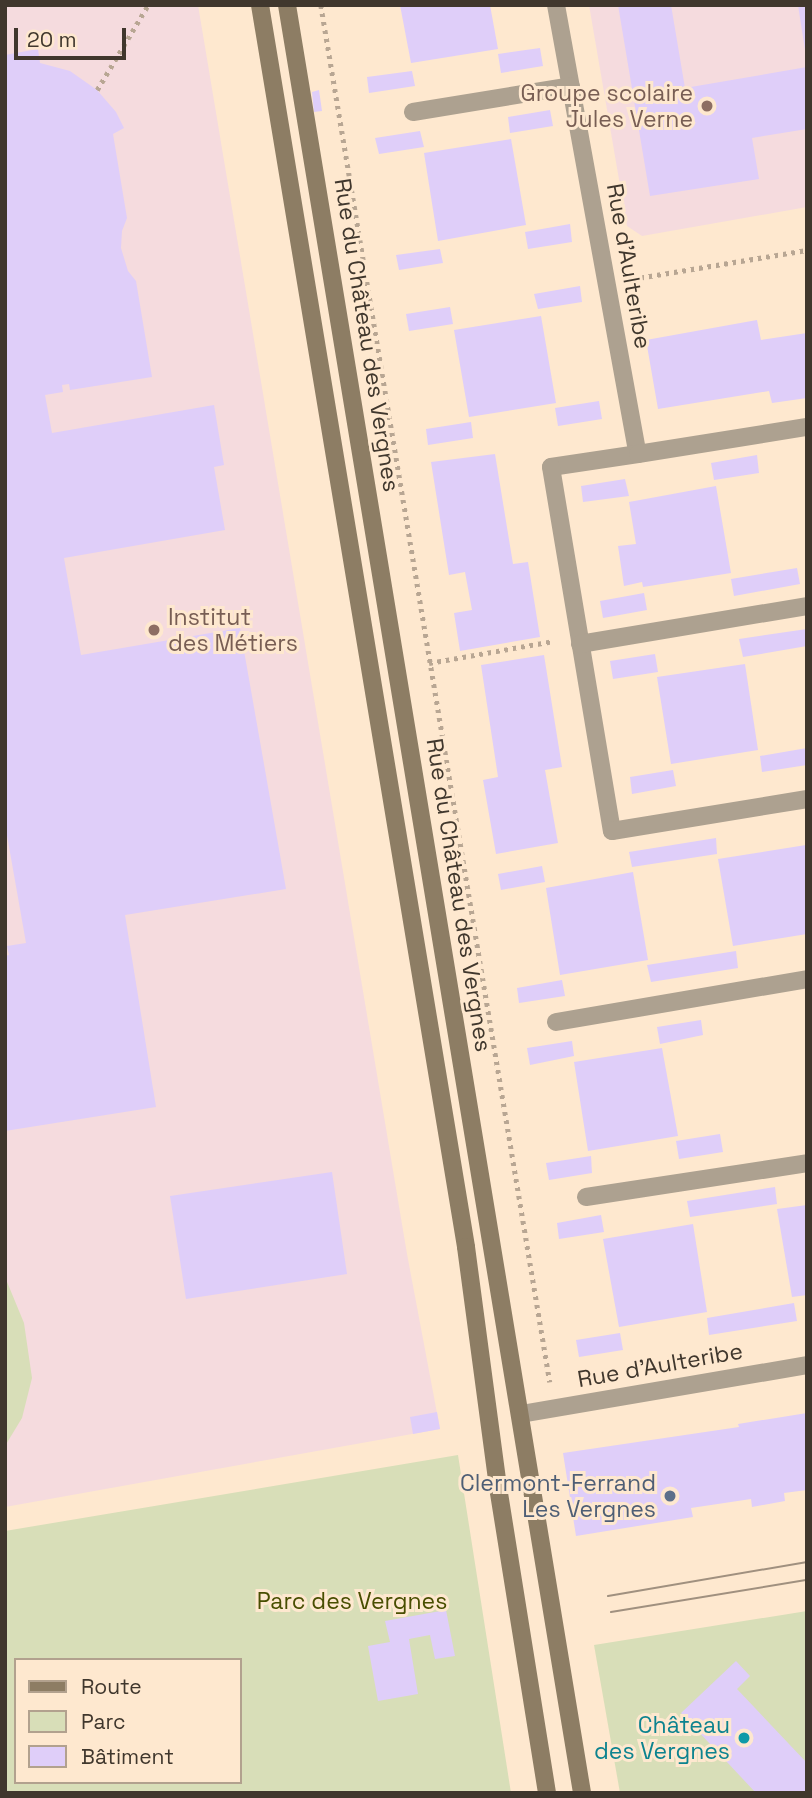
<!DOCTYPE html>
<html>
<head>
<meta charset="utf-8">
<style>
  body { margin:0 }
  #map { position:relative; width:812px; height:1798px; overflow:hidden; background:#fee8cf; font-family:"Space Grotesk",sans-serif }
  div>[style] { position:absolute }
  .education>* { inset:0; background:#f5dbde }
  .green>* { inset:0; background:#d8deb8 }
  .building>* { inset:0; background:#dfcef9 }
  .path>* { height:4.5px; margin-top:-2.25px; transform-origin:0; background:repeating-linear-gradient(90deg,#b8a693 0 3.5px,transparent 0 8.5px) }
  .minor>* { height:18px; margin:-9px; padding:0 9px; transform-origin:9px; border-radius:9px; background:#ada190 }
  .secondary>* { height:18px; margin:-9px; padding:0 9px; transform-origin:9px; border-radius:9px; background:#8d7d64 }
  .tram>* { height:2px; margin:-1px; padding:0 1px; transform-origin:1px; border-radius:1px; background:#a0907f }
  .dots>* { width:19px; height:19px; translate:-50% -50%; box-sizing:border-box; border:4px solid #fee8cf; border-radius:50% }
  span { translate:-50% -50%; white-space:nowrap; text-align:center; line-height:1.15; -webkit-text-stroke:6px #fee8cf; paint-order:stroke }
  .education-label { font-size:23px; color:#785e54 }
  .right { translate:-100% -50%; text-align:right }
  .left { translate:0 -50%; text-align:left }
  .street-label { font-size:23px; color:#40372d }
  .service-label { font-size:23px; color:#4e5e75 }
  .park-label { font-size:23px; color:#484e01 }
  .culture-label { font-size:23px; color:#0d838f }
  .frame { position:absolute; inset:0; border:7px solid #40372d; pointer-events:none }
  .legend { position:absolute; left:14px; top:1658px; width:228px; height:126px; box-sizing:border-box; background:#fee8cf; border:2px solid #b2a18e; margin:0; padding:9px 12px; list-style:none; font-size:21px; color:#40372d }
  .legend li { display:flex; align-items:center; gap:14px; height:35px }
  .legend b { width:35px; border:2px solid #b2a18e }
  .scale { position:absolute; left:14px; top:28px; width:112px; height:32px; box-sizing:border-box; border:4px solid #40372d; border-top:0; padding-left:9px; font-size:21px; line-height:24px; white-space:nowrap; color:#40372d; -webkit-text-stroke:5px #fee8cf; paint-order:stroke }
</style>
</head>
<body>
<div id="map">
  <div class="education">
    <i style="clip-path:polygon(5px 5px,198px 5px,407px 1254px,440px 1429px,5px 1507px)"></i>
    <i style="clip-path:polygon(589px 5px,807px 5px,807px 207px,642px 236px,627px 226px)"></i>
  </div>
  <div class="green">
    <i style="clip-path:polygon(5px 1277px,24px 1323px,32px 1378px,22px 1418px,5px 1446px)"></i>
    <i style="clip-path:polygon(evenodd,458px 1455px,511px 1793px,5px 1793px,5px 1531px,458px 1455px,16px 1660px,240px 1660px,240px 1782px,16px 1782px,16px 1660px)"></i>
    <i style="clip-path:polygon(807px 1611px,807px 1793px,620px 1793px,594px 1645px)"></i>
  </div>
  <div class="building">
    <i style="clip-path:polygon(400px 5px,490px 5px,498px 49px,411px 63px)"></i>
    <i style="clip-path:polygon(618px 5px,671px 5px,685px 88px,807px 67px,807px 129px,752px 138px,759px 179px,650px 196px)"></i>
    <i style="clip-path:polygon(798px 5px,807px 5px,807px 50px,805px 50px)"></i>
    <i style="clip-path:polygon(540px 48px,543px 66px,501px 73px,498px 54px)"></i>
    <i style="clip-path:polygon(38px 49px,40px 63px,70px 71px,97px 90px,116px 112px,124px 128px,113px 134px,127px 218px,122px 231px,121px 248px,128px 271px,136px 281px,152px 377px,70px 390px,69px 384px,62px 385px,63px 392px,45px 395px,52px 433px,214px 405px,224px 465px,214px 467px,225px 530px,64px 558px,81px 655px,240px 628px,286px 889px,125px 915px,156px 1107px,5px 1131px,5px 956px,9px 955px,7px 946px,26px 943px,5px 824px,5px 55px)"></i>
    <i style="clip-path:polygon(412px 71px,415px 86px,369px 93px,367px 77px)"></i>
    <i style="clip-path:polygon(319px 90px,322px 111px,314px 112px,312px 92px)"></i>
    <i style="clip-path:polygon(550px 110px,553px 126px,510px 133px,508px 117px)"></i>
    <i style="clip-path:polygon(420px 131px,424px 147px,379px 154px,375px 138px)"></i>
    <i style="clip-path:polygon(511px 139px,526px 225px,438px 241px,424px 153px)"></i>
    <i style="clip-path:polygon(570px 224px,572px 242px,528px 249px,525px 232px)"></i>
    <i style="clip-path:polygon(440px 249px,443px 263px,399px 270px,396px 255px)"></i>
    <i style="clip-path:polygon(580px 286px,582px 302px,538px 309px,534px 294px)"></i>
    <i style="clip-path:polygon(450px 307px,453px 324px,409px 331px,406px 314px)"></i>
    <i style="clip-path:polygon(541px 316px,556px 403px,469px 417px,454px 330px)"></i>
    <i style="clip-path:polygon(757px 320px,761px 340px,807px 333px,807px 398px,772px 403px,769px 391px,658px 409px,646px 340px)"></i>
    <i style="clip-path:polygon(599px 401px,602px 419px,558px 426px,555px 408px)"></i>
    <i style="clip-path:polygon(471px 422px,473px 438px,428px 445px,426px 429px)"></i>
    <i style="clip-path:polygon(495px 454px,513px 564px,528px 562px,540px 637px,460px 651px,454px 613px,472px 610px,465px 572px,449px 575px,431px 462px)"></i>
    <i style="clip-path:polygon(757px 455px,759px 473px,714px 480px,711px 463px)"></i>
    <i style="clip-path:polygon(625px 479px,629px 496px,583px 502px,581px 486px)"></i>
    <i style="clip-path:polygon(716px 486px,731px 573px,643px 587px,642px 582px,624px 586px,618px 546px,636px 544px,629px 502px)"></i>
    <i style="clip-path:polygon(797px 568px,800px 584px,734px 596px,731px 579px)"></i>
    <i style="clip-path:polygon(644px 593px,647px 610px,603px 618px,600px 601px)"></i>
    <i style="clip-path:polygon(807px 629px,807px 646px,743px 657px,739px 639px)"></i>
    <i style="clip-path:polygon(655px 654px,658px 672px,613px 679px,610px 661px)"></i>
    <i style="clip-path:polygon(544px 655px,562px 767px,545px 770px,558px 843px,496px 854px,483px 780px,498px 777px,481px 665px)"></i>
    <i style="clip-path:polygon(745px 664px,758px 750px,671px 764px,657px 677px)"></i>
    <i style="clip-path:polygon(807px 748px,807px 765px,762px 772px,760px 756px)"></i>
    <i style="clip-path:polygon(673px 770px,676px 786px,632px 794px,630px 777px)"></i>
    <i style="clip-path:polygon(716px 838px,717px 854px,632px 867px,629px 852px)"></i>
    <i style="clip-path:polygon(806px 845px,807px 934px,733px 946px,718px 859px)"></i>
    <i style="clip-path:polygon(542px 866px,545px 882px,501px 890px,498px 874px)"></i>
    <i style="clip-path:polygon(633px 872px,648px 960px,560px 975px,546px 888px)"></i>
    <i style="clip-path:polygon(736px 951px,738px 968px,651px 982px,647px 965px)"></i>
    <i style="clip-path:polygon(562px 980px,565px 996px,519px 1003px,517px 988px)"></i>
    <i style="clip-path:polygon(701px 1020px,703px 1035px,660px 1044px,657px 1027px)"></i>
    <i style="clip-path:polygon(572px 1041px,574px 1056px,530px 1065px,527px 1048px)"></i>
    <i style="clip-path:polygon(662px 1048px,678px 1136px,588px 1151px,574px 1062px)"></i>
    <i style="clip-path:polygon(720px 1134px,723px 1152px,679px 1159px,676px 1141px)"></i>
    <i style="clip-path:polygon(591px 1156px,592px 1173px,549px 1180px,546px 1163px)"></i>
    <i style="clip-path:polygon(332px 1172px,347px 1274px,186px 1299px,170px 1196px)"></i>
    <i style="clip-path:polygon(775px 1187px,777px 1204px,690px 1217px,687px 1201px)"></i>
    <i style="clip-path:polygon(807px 1205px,807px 1295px,792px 1297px,777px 1209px)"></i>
    <i style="clip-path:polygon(601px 1215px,604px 1232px,559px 1239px,557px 1223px)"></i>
    <i style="clip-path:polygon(693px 1224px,707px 1312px,619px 1327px,603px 1239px)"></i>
    <i style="clip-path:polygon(794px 1303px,797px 1321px,709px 1335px,707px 1318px)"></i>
    <i style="clip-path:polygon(620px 1333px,623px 1350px,579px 1357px,576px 1340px)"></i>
    <i style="clip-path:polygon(437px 1412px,440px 1429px,413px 1434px,410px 1417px)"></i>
    <i style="clip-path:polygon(807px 1413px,807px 1490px,784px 1493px,785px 1501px,752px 1507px,751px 1499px,691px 1508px,693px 1517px,576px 1536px,563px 1453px,739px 1427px,738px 1424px)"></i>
    <i style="clip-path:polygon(446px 1610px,455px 1656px,435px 1659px,430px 1635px,409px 1639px,418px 1694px,378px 1701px,368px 1646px,390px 1642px,385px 1621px)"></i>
    <i style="clip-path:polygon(736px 1661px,750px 1676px,737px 1689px,807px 1763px,807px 1793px,756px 1793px,681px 1713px)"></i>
  </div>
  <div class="path">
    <i style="left:321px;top:5px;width:1396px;rotate:80.56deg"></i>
    <i style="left:97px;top:90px;width:99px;rotate:-59deg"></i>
    <i style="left:632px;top:279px;width:177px;rotate:-9.4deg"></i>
    <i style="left:429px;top:663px;width:127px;rotate:-10deg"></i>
  </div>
  <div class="minor">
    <i style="left:556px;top:5px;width:456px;rotate:79.7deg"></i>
    <i style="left:638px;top:454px;width:88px;rotate:171.5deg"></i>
    <i style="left:551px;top:467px;width:369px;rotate:80.5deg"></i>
    <i style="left:612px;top:831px;width:198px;rotate:-9.3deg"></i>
    <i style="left:413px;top:112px;width:160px;rotate:-9.3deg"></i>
    <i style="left:638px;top:454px;width:171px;rotate:-9.1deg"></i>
    <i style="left:580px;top:644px;width:230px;rotate:-9.5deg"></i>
    <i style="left:556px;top:1022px;width:255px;rotate:-9.7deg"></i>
    <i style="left:586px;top:1197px;width:224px;rotate:-8.7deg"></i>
    <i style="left:521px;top:1414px;width:290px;rotate:-9.7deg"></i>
  </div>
  <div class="secondary">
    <i style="left:260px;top:5px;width:1259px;rotate:80.58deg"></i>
    <i style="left:466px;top:1247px;width:242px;rotate:82.4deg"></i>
    <i style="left:498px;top:1487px;width:310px;rotate:80.9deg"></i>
    <i style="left:287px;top:5px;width:1812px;rotate:80.63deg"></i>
  </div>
  <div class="tram">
    <i style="left:608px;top:1596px;width:202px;rotate:-9.7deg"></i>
    <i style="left:611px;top:1612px;width:199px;rotate:-9.3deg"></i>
  </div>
  <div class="dots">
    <i style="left:707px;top:106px;background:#8d6e63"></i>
    <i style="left:154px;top:630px;background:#8d6e63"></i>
    <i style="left:670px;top:1496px;background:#5c6f8a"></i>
    <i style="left:744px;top:1738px;background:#0f9aa8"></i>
  </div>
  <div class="education-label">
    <span class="right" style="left:693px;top:106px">Groupe scolaire<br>Jules Verne</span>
    <span class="left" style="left:168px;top:630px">Institut<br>des Métiers</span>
  </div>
  <div class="street-label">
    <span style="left:629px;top:266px;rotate:80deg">Rue d'Aulteribe</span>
    <span style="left:367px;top:335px;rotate:81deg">Rue du Château des Vergnes</span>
    <span style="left:459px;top:895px;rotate:81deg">Rue du Château des Vergnes</span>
    <span style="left:660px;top:1365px;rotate:-10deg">Rue d'Aulteribe</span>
  </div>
  <div class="service-label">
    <span class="right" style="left:656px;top:1496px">Clermont-Ferrand<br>Les Vergnes</span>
  </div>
  <div class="park-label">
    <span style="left:352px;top:1601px">Parc des Vergnes</span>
  </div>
  <div class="culture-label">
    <span class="right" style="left:730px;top:1738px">Château<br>des Vergnes</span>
  </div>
  <div class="frame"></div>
  <ul class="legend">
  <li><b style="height:9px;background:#8d7d64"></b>Route</li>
  <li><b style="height:19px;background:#d8deb8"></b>Parc</li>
  <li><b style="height:19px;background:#dfcef9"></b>Bâtiment</li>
  </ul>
  <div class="scale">20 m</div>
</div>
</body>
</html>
